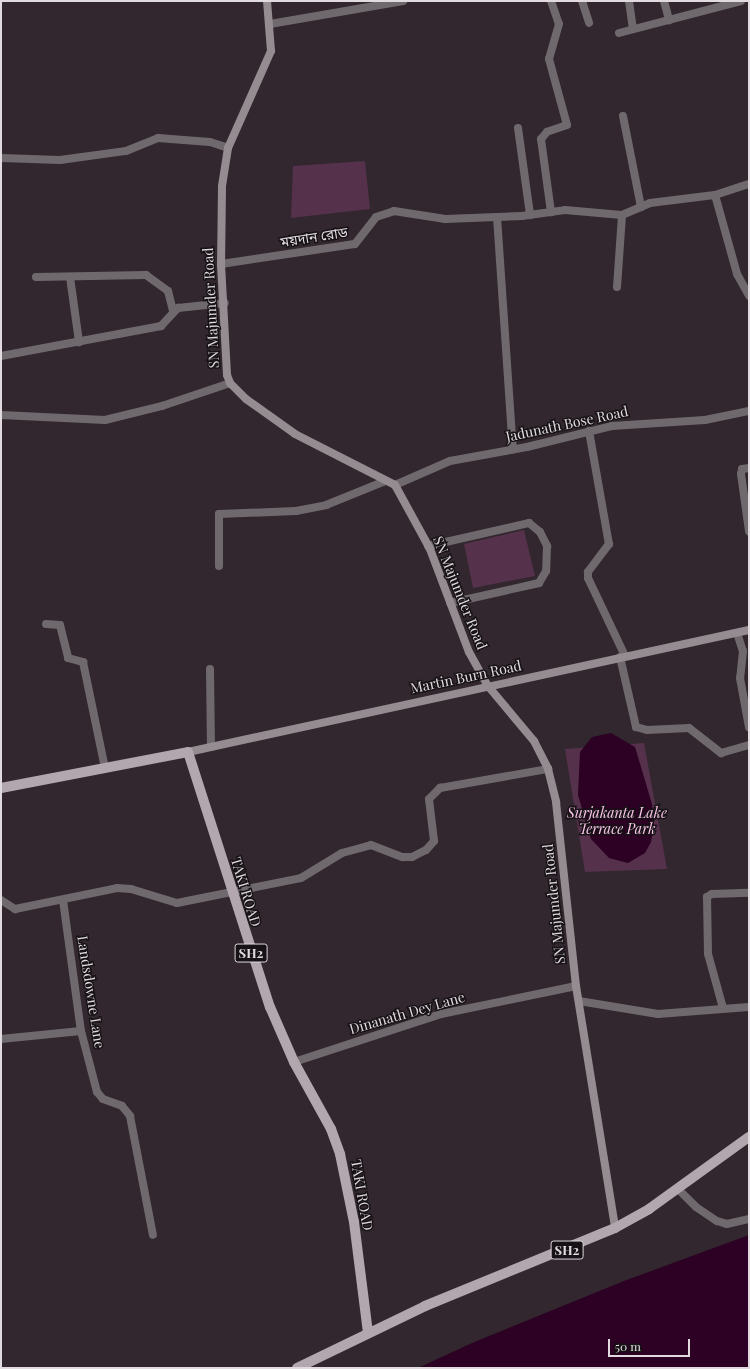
<!DOCTYPE html>
<html>
<head>
<meta charset="utf-8">
<style>
  body { margin:0 }
  #map { position:relative; width:750px; height:1369px; overflow:hidden; background:#32272e; font-family:"Playfair Display","Noto Sans Bengali",serif }
  div>[style] { position:absolute }
  .green>* { inset:0; background:#55314b }
  .water>* { inset:0; background:#2c0123 }
  .minor>* { height:8px; margin:-4px; padding:0 4px; transform-origin:4px; border-radius:4px; background:#6f696d }
  .secondary>* { height:8px; margin:-4px; padding:0 4px; transform-origin:4px; border-radius:4px; background:#958c92 }
  .primary>* { height:10px; margin:-5px; padding:0 5px; transform-origin:5px; border-radius:5px; background:#b2a7ae }
  span { translate:-50% -50%; white-space:nowrap; text-align:center; line-height:1.15; -webkit-text-stroke:3px #161215; paint-order:stroke }
  .shield-label span { padding:1px 3px; background:#161215; border:1px solid; border-radius:3px; -webkit-text-stroke-width:0 }
  .shield-label { font-size:13px; color:#e1dadf; font-weight:700 }
  .street-label { font-size:14px; color:#e1dadf }
  .park-label { font-size:14px; color:#fbc3ea; font-style:italic }
  .frame { position:absolute; inset:0; border:2px solid #e1dadf; pointer-events:none }
  .scale { position:absolute; left:608px; top:1339px; width:82px; height:18px; box-sizing:border-box; border:2px solid #e1dadf; border-top:0; padding-left:5px; font-size:12px; line-height:14px; white-space:nowrap; color:#e1dadf; -webkit-text-stroke:3px #161215; paint-order:stroke }
</style>
</head>
<body>
<div id="map">
  <div class="green">
    <i style="clip-path:polygon(365px 161px,370px 209px,291px 218px,293px 166px)"></i>
    <i style="clip-path:polygon(524px 530px,535px 576px,473px 588px,464px 544px)"></i>
    <i style="clip-path:polygon(644px 743px,667px 869px,585px 872px,565px 749px)"></i>
  </div>
  <div class="water">
    <i style="clip-path:polygon(611px 733px,635px 747px,652px 804px,654px 825px,651px 842px,645px 853px,628px 863px,609px 858px,591px 839px,578px 795px,580px 752px,592px 737px)"></i>
    <i style="clip-path:polygon(749px 1235px,749px 1368px,418px 1368px,472px 1343px,624px 1281px)"></i>
  </div>
  <div class="minor">
    <i style="left:551px;top:1px;width:24px;rotate:71deg"></i>
    <i style="left:559px;top:24px;width:36px;rotate:106deg"></i>
    <i style="left:549px;top:59px;width:68px;rotate:74.7deg"></i>
    <i style="left:567px;top:125px;width:21px;rotate:161deg"></i>
    <i style="left:547px;top:132px;width:9px;rotate:131deg"></i>
    <i style="left:541px;top:139px;width:74px;rotate:82.2deg"></i>
    <i style="left:582px;top:1px;width:23px;rotate:72deg"></i>
    <i style="left:629px;top:1px;width:28px;rotate:82deg"></i>
    <i style="left:664px;top:1px;width:20px;rotate:75deg"></i>
    <i style="left:270px;top:24px;width:135px;rotate:-9.8deg"></i>
    <i style="left:619px;top:33px;width:126px;rotate:-14.7deg"></i>
    <i style="left:623px;top:116px;width:93px;rotate:78.8deg"></i>
    <i style="left:518px;top:128px;width:88px;rotate:82.1deg"></i>
    <i style="left:1px;top:158px;width:59px;rotate:1.9deg"></i>
    <i style="left:60px;top:160px;width:67px;rotate:-7.8deg"></i>
    <i style="left:126px;top:151px;width:35px;rotate:-22deg"></i>
    <i style="left:158px;top:138px;width:52px;rotate:4.4deg"></i>
    <i style="left:210px;top:142px;width:19px;rotate:18deg"></i>
    <i style="left:715px;top:195px;width:82px;rotate:74.4deg"></i>
    <i style="left:737px;top:274px;width:25px;rotate:61deg"></i>
    <i style="left:497px;top:217px;width:233px;rotate:86.1deg"></i>
    <i style="left:221px;top:264px;width:135px;rotate:-8.5deg"></i>
    <i style="left:355px;top:244px;width:34px;rotate:-52deg"></i>
    <i style="left:376px;top:217px;width:19px;rotate:-18deg"></i>
    <i style="left:394px;top:211px;width:52px;rotate:8.9deg"></i>
    <i style="left:445px;top:219px;width:77px;rotate:-2.2deg"></i>
    <i style="left:522px;top:216px;width:43px;rotate:-7.9deg"></i>
    <i style="left:565px;top:210px;width:57px;rotate:5deg"></i>
    <i style="left:622px;top:215px;width:30px;rotate:-23deg"></i>
    <i style="left:650px;top:203px;width:65px;rotate:-7deg"></i>
    <i style="left:715px;top:195px;width:36px;rotate:-18deg"></i>
    <i style="left:36px;top:277px;width:110px;rotate:-1deg"></i>
    <i style="left:146px;top:275px;width:27px;rotate:36deg"></i>
    <i style="left:168px;top:291px;width:21px;rotate:76deg"></i>
    <i style="left:70px;top:277px;width:66px;rotate:82.1deg"></i>
    <i style="left:617px;top:287px;width:72px;rotate:-86deg"></i>
    <i style="left:1px;top:356px;width:163px;rotate:-10.6deg"></i>
    <i style="left:161px;top:326px;width:25px;rotate:-47deg"></i>
    <i style="left:178px;top:308px;width:47px;rotate:-6.1deg"></i>
    <i style="left:1px;top:415px;width:104px;rotate:2.8deg"></i>
    <i style="left:105px;top:420px;width:59px;rotate:-13.8deg"></i>
    <i style="left:162px;top:406px;width:72px;rotate:-18.7deg"></i>
    <i style="left:589px;top:431px;width:115px;rotate:80deg"></i>
    <i style="left:609px;top:544px;width:35px;rotate:127deg"></i>
    <i style="left:588px;top:572px;width:6px;rotate:90deg"></i>
    <i style="left:588px;top:578px;width:86px;rotate:64.6deg"></i>
    <i style="left:749px;top:468px;width:7px;rotate:172deg"></i>
    <i style="left:742px;top:469px;width:5px;rotate:101deg"></i>
    <i style="left:741px;top:474px;width:58px;rotate:82deg"></i>
    <i style="left:395px;top:485px;width:60px;rotate:-23.6deg"></i>
    <i style="left:450px;top:461px;width:78px;rotate:-10.3deg"></i>
    <i style="left:527px;top:447px;width:88px;rotate:-13.9deg"></i>
    <i style="left:612px;top:426px;width:93px;rotate:-3.7deg"></i>
    <i style="left:705px;top:420px;width:45px;rotate:-11.6deg"></i>
    <i style="left:428px;top:546px;width:104px;rotate:-12.8deg"></i>
    <i style="left:529px;top:523px;width:14px;rotate:39deg"></i>
    <i style="left:540px;top:532px;width:16px;rotate:63deg"></i>
    <i style="left:547px;top:546px;width:25px;rotate:92deg"></i>
    <i style="left:546px;top:571px;width:14px;rotate:120deg"></i>
    <i style="left:539px;top:583px;width:91px;rotate:167.3deg"></i>
    <i style="left:219px;top:566px;width:52px;rotate:-90deg"></i>
    <i style="left:219px;top:514px;width:77px;rotate:-2.2deg"></i>
    <i style="left:296px;top:511px;width:31px;rotate:-11deg"></i>
    <i style="left:326px;top:505px;width:64px;rotate:-22.1deg"></i>
    <i style="left:46px;top:624px;width:14px;rotate:4deg"></i>
    <i style="left:60px;top:625px;width:34px;rotate:76deg"></i>
    <i style="left:68px;top:658px;width:16px;rotate:15deg"></i>
    <i style="left:83px;top:662px;width:108px;rotate:78.3deg"></i>
    <i style="left:737px;top:633px;width:19px;rotate:72deg"></i>
    <i style="left:743px;top:651px;width:27px;rotate:96deg"></i>
    <i style="left:740px;top:678px;width:50px;rotate:79.6deg"></i>
    <i style="left:620px;top:657px;width:72px;rotate:77.1deg"></i>
    <i style="left:636px;top:727px;width:11px;rotate:15deg"></i>
    <i style="left:647px;top:730px;width:42px;rotate:-2.7deg"></i>
    <i style="left:689px;top:728px;width:41px;rotate:38deg"></i>
    <i style="left:721px;top:753px;width:29px;rotate:-16deg"></i>
    <i style="left:210px;top:669px;width:78px;rotate:89.3deg"></i>
    <i style="left:1px;top:900px;width:17px;rotate:33deg"></i>
    <i style="left:15px;top:909px;width:104px;rotate:-11.6deg"></i>
    <i style="left:117px;top:888px;width:14px;rotate:4deg"></i>
    <i style="left:131px;top:889px;width:48px;rotate:16.9deg"></i>
    <i style="left:177px;top:903px;width:126px;rotate:-11.4deg"></i>
    <i style="left:301px;top:878px;width:48px;rotate:-31.4deg"></i>
    <i style="left:342px;top:853px;width:30px;rotate:-15deg"></i>
    <i style="left:371px;top:845px;width:34px;rotate:21deg"></i>
    <i style="left:403px;top:857px;width:9px"></i>
    <i style="left:412px;top:857px;width:16px;rotate:-27deg"></i>
    <i style="left:426px;top:850px;width:12px;rotate:-48deg"></i>
    <i style="left:434px;top:841px;width:42px;rotate:-96.8deg"></i>
    <i style="left:429px;top:799px;width:16px;rotate:-45deg"></i>
    <i style="left:440px;top:788px;width:110px;rotate:-10deg"></i>
    <i style="left:63px;top:900px;width:132px;rotate:82.2deg"></i>
    <i style="left:81px;top:1031px;width:63px;rotate:75.3deg"></i>
    <i style="left:97px;top:1092px;width:9px;rotate:49deg"></i>
    <i style="left:103px;top:1099px;width:20px;rotate:20deg"></i>
    <i style="left:122px;top:1106px;width:13px;rotate:51deg"></i>
    <i style="left:130px;top:1116px;width:121px;rotate:79.1deg"></i>
    <i style="left:579px;top:1001px;width:80px;rotate:9.3deg"></i>
    <i style="left:658px;top:1014px;width:91px;rotate:-4.4deg"></i>
    <i style="left:723px;top:1008px;width:56px;rotate:-105.5deg"></i>
    <i style="left:708px;top:954px;width:57px;rotate:-91deg"></i>
    <i style="left:707px;top:897px;width:6px;rotate:-31deg"></i>
    <i style="left:712px;top:894px;width:37px;rotate:-2deg"></i>
    <i style="left:1px;top:1039px;width:80px;rotate:-5.7deg"></i>
    <i style="left:294px;top:1062px;width:155px;rotate:-18.1deg"></i>
    <i style="left:441px;top:1014px;width:138px;rotate:-11.7deg"></i>
    <i style="left:678px;top:1189px;width:25px;rotate:45deg"></i>
    <i style="left:696px;top:1207px;width:25px;rotate:34deg"></i>
    <i style="left:717px;top:1221px;width:10px;rotate:17deg"></i>
    <i style="left:727px;top:1224px;width:23px;rotate:-13deg"></i>
  </div>
  <div class="secondary">
    <i style="left:267px;top:1px;width:50px;rotate:85.4deg"></i>
    <i style="left:271px;top:51px;width:106px;rotate:113.9deg"></i>
    <i style="left:228px;top:148px;width:39px;rotate:99deg"></i>
    <i style="left:222px;top:187px;width:77px;rotate:90.7deg"></i>
    <i style="left:221px;top:264px;width:111px;rotate:86.9deg"></i>
    <i style="left:227px;top:375px;width:9px;rotate:69deg"></i>
    <i style="left:230px;top:383px;width:23px;rotate:45deg"></i>
    <i style="left:246px;top:399px;width:60px;rotate:35.5deg"></i>
    <i style="left:295px;top:434px;width:112px;rotate:27deg"></i>
    <i style="left:395px;top:485px;width:73px;rotate:61.3deg"></i>
    <i style="left:430px;top:549px;width:110px;rotate:69.3deg"></i>
    <i style="left:469px;top:652px;width:39px;rotate:61deg"></i>
    <i style="left:488px;top:686px;width:72px;rotate:50.1deg"></i>
    <i style="left:534px;top:741px;width:31px;rotate:63deg"></i>
    <i style="left:548px;top:769px;width:34px;rotate:76deg"></i>
    <i style="left:556px;top:802px;width:185px;rotate:83.8deg"></i>
    <i style="left:576px;top:986px;width:245px;rotate:80.8deg"></i>
    <i style="left:188px;top:752px;width:574px;rotate:-12.27deg"></i>
  </div>
  <div class="primary">
    <i style="left:1px;top:788px;width:190px;rotate:-10.9deg"></i>
    <i style="left:188px;top:752px;width:268px;rotate:72.2deg"></i>
    <i style="left:270px;top:1007px;width:60px;rotate:66.4deg"></i>
    <i style="left:294px;top:1062px;width:77px;rotate:61.1deg"></i>
    <i style="left:331px;top:1129px;width:27px;rotate:70deg"></i>
    <i style="left:340px;top:1154px;width:69px;rotate:78.4deg"></i>
    <i style="left:354px;top:1222px;width:112px;rotate:82.8deg"></i>
    <i style="left:297px;top:1368px;width:142px;rotate:-25.8deg"></i>
    <i style="left:425px;top:1306px;width:205px;rotate:-22.3deg"></i>
    <i style="left:615px;top:1228px;width:39px;rotate:-29deg"></i>
    <i style="left:649px;top:1209px;width:123px;rotate:-35.8deg"></i>
  </div>
  <div class="shield-label">
    <span style="left:251px;top:953px">SH2</span>
    <span style="left:567px;top:1250px">SH2</span>
  </div>
  <div class="street-label">
    <span style="left:314px;top:237px;rotate:-9deg">ময়দান রোড</span>
    <span style="left:211px;top:308px;rotate:-93deg">SN Majumder Road</span>
    <span style="left:567px;top:424px;rotate:-12deg">Jadunath Bose Road</span>
    <span style="left:460px;top:593px;rotate:68deg">SN Majumder Road</span>
    <span style="left:466px;top:677px;rotate:-12deg">Martin Burn Road</span>
    <span style="left:246px;top:892px;rotate:73deg">TAKI ROAD</span>
    <span style="left:554px;top:904px;rotate:-96deg">SN Majumder Road</span>
    <span style="left:91px;top:992px;rotate:81deg">Landsdowne Lane</span>
    <span style="left:407px;top:1013px;rotate:-16deg">Dinanath Dey Lane</span>
    <span style="left:362px;top:1195px;rotate:80deg">TAKI ROAD</span>
  </div>
  <div class="park-label">
    <span style="left:617px;top:821px">Surjakanta Lake<br>Terrace Park</span>
  </div>
  <div class="frame"></div>
  <div class="scale">50 m</div>
</div>
</body>
</html>
